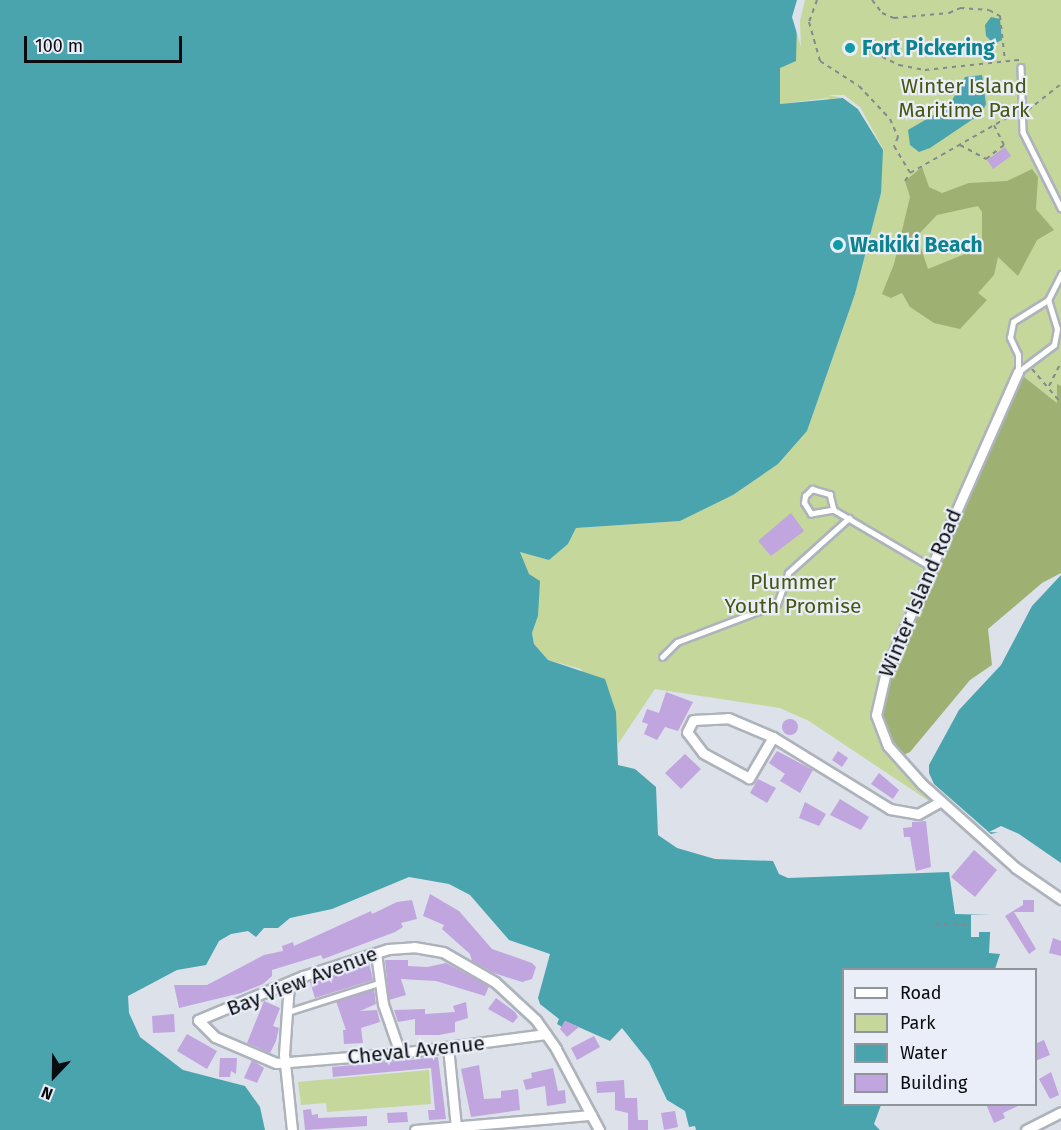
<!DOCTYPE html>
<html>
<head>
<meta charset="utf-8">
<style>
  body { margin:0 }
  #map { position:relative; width:1061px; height:1130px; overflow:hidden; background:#dce1ea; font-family:"Fira Sans",sans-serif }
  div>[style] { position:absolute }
  .green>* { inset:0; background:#c5d79b }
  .forest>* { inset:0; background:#9eb072 }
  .water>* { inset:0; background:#49a4ae }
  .pier>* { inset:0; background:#dce1ea }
  .building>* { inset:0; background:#c0a5df }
  .round { border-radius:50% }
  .path>* { height:2px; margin-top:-1px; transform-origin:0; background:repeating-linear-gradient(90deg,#84888f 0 4.5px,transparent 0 9px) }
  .roads { filter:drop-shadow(2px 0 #aeb3bb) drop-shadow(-2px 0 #aeb3bb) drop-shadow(0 2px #aeb3bb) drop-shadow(0 -2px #aeb3bb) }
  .service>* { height:4.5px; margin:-2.25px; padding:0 2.25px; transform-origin:2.25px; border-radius:2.25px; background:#fff }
  .minor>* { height:9px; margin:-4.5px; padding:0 4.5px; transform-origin:4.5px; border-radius:4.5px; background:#fff }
  .dots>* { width:16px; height:16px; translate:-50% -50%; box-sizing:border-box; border:3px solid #e9eef8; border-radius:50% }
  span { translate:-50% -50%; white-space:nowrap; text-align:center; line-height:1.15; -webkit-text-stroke:4.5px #e9eef8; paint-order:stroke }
  .culture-label { font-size:21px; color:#0d838f; font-weight:700 }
  .left { translate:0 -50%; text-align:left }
  .park-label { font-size:21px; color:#475711 }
  .street-label { font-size:21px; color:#0a0c0f }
  .legend { position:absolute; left:842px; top:968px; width:195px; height:138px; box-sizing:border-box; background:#e9eef8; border:2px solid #90949b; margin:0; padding:8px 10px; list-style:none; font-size:18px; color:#0a0c0f }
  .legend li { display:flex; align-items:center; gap:12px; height:30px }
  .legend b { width:30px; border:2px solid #90949b }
  .north { position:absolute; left:24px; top:1046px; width:60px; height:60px; -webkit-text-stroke:4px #e9eef8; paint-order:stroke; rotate:202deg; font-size:16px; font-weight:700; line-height:24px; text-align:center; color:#0a0c0f }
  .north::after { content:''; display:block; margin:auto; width:21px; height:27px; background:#0a0c0f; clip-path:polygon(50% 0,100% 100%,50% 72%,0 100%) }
  .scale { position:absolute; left:24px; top:36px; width:158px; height:27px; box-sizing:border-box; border:3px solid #0a0c0f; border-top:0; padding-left:8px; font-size:18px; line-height:21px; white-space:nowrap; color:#0a0c0f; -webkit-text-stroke:4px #e9eef8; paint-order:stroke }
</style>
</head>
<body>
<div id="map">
  <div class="green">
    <i style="clip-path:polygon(802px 0,1061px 0,1061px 406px,1018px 372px,882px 736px,941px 801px,935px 805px,809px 721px,780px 708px,655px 689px,618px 744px,617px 732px,581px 669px,548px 660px,534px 644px,532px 633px,538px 616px,520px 551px,549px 560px,568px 544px,576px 528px,680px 521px,733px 495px,778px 464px,807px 431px,855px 294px,881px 193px,828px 98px,780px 104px,780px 68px)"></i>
    <i style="clip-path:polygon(429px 1070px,431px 1104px,327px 1112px,326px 1103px,301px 1105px,298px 1082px)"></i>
  </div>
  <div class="forest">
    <i style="clip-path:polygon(evenodd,922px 167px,929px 187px,942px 193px,969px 183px,1007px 181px,1032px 169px,1038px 177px,1036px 209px,1054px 230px,1037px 240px,1018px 276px,998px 257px,994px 275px,978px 293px,987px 300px,960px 329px,934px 323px,910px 307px,902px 293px,891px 298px,882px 294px,894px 264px,910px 197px,905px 181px,922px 167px,978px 206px,982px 212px,982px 247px,928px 269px,917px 236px,937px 215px,978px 206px)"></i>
    <i style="clip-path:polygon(1018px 372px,1057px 403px,1057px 384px,1061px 386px,1061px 573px,1042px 583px,988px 629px,992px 665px,970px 680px,910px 752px,899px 757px,882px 736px,878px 692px)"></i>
  </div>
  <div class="water">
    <i style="clip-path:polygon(0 0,802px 0,797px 21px,796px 61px,780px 68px,780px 104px,843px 98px,858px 109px,883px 150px,881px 193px,855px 294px,807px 431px,778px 464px,733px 495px,680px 521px,576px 528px,568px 544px,549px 560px,520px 552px,529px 574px,540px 581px,538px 616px,532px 633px,534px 644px,548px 660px,605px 679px,616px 712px,618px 765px,635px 769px,656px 787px,658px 835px,677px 848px,715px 859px,773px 861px,779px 874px,788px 878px,949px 872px,955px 914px,991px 915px,989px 953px,1000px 954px,995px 969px,844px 970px,844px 1104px,881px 1105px,874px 1124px,880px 1130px,696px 1130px,695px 1126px,689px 1127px,685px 1111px,667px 1100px,649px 1062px,622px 1028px,610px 1041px,565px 1021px,562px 1027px,557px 1024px,559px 1019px,540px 1004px,538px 998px,550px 954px,509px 940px,470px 895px,449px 884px,409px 877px,332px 909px,290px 918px,278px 928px,264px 928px,256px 937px,248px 931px,231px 934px,219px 941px,206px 965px,177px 970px,128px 996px,129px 1013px,140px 1037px,183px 1070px,245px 1086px,260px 1107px,265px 1130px,0 1130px)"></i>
    <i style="clip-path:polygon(991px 17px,1000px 19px,1002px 40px,994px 44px,986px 36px,985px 25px)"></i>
    <i style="clip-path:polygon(982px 75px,986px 104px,982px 113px,930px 148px,919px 152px,910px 145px,908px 130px,949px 106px,965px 77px)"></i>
    <i style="clip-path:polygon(1061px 575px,1061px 868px,1007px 830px,991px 834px,934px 784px,929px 773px,929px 765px,959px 710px,1001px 665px,1032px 606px)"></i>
  </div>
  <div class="pier">
    <i style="clip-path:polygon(797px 0,805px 0,800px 21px,801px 47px,792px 17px)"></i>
    <i style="clip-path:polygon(828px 95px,844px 95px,860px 107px,886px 154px,858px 109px,843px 98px)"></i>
    <i style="clip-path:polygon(1001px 826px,1019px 834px,1061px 863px,1061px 871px,1006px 833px,989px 832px)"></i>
    <i style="clip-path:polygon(971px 915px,994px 915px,993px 932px,979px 932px,979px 937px,971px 937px)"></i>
  </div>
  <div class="building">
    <i style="clip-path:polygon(1005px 147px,1011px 156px,993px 169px,987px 160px)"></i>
    <i style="clip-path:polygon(791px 513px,804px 531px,771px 556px,758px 541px)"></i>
    <i style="clip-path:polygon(666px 692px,693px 702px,678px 731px,665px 727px,657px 740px,644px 734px,648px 724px,642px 722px,647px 709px,659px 713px)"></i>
    <i class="round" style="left:782px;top:719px;width:16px;height:16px"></i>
    <i style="clip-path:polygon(777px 751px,813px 770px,800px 793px,780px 781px,785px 774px,769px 763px)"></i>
    <i style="clip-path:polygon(838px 751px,848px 758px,842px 767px,832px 760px)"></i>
    <i style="clip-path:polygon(685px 754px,701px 769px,681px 789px,665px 773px)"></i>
    <i style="clip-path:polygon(879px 773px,899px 790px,893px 799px,871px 784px)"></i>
    <i style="clip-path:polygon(758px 779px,776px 788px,767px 803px,750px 793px)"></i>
    <i style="clip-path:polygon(840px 799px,869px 817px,861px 830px,830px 815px)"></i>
    <i style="clip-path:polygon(805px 802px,826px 814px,819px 826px,799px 818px)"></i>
    <i style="clip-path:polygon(926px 821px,931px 867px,916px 871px,910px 837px,904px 837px,903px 828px,912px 827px,912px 822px)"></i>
    <i style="clip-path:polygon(974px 850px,997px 870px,975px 897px,951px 877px)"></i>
    <i style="clip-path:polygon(430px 894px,459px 911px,492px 949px,532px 963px,536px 967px,532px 979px,522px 982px,494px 973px,472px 961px,470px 954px,442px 929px,444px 925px,423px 916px)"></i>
    <i style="clip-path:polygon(412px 900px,417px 919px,401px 923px,403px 927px,395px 932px,323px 959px,321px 955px,272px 970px,272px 976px,263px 984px,241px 993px,179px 1008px,174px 985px,207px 985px,264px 955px,283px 951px,282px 946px,293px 942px,294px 946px,371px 911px,372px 914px,397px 902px)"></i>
    <i style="clip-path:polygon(1023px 900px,1034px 900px,1034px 912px,1014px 912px,1036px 949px,1029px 954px,1005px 916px,1023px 905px)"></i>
    <i style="clip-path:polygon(1053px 938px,1061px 941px,1061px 956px,1049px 953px)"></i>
    <i style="clip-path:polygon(385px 960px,408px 960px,408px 966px,427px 967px,446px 963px,489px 986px,485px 996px,436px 981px,401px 979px,406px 995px,389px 1000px)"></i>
    <i style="clip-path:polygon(369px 963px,373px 980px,315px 998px,310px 982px)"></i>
    <i style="clip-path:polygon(374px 989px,376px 1004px,360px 1011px,377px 1010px,380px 1022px,361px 1028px,363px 1043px,344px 1044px,343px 1030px,346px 1030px,336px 1001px)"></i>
    <i style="clip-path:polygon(496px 998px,515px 1012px,518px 1017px,513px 1023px,488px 1009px)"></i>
    <i style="clip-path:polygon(264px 1001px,280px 1008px,273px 1026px,279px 1028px,276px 1041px,270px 1053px,247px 1043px)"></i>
    <i style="clip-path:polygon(466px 1002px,468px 1018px,455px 1022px,455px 1032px,439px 1035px,415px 1035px,415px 1019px,398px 1022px,394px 1010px,425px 1009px,425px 1014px,455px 1012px,453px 1006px)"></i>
    <i style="clip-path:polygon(174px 1014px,175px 1032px,153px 1033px,152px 1016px)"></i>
    <i style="clip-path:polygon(565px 1021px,579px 1027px,567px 1037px,560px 1029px)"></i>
    <i style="clip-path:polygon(187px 1034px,217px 1051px,207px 1069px,177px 1051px)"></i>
    <i style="clip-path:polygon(594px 1036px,600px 1047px,577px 1060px,571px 1048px)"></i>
    <i style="clip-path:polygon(1044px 1040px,1050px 1055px,1035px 1061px,1035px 1044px)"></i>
    <i style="clip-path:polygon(438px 1057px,446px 1119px,429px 1120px,428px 1110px,435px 1110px,431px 1068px,333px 1077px,332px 1067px)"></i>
    <i style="clip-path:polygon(220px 1058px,237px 1058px,236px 1074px,231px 1071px,230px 1077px,219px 1077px)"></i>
    <i style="clip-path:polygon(252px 1060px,264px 1068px,257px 1083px,244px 1078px)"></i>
    <i style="clip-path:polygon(479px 1065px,484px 1099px,501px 1098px,501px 1091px,518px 1089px,520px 1110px,471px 1117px,461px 1069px)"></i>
    <i style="clip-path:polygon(553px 1068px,558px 1091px,565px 1090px,566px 1103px,547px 1106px,545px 1086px,526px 1090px,523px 1080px,532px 1078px,531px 1073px)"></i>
    <i style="clip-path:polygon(1051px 1072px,1059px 1095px,1050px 1099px,1039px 1079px)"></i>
    <i style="clip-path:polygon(624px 1080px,625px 1098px,637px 1098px,638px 1120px,648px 1120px,648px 1130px,628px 1130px,628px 1113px,615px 1110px,615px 1092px,597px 1093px,596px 1082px)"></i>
    <i style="clip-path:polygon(986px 1104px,1022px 1104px,1003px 1113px,1005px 1118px,994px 1123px)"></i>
    <i style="clip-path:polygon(311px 1109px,312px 1115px,318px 1114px,318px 1118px,367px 1116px,367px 1126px,305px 1130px,303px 1110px)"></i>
    <i style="clip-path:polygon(675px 1111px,678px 1127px,664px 1130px,661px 1113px)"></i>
    <i style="clip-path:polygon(407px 1112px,408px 1122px,388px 1123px,387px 1113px)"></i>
  </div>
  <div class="path">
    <i style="left:817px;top:0;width:23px;rotate:110deg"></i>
    <i style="left:809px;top:22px;width:41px;rotate:74.2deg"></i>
    <i style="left:820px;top:61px;width:46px;rotate:32.7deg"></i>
    <i style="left:859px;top:86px;width:45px;rotate:46.8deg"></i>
    <i style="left:890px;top:119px;width:20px;rotate:66deg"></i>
    <i style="left:898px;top:137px;width:10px;rotate:114deg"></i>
    <i style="left:894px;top:146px;width:31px;rotate:59deg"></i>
    <i style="left:872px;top:0;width:16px;rotate:52deg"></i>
    <i style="left:882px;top:13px;width:13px;rotate:23deg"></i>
    <i style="left:894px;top:18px;width:55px;rotate:-5.2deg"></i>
    <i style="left:949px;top:13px;width:12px;rotate:-24deg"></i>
    <i style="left:960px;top:8px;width:29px;rotate:4deg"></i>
    <i style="left:989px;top:10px;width:13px;rotate:29deg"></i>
    <i style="left:1000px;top:16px;width:45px;rotate:83.7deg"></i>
    <i style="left:866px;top:49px;width:37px;rotate:26deg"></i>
    <i style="left:899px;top:65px;width:26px;rotate:11deg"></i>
    <i style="left:925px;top:70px;width:95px;rotate:-6.1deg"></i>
    <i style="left:1028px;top:110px;width:42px;rotate:-38.2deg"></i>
    <i style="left:960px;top:145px;width:30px;rotate:28deg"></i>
    <i style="left:986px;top:159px;width:23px;rotate:-38deg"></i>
    <i style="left:1004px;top:145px;width:22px;rotate:-117deg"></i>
    <i style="left:905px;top:181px;width:9px;rotate:-58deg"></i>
    <i style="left:910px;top:173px;width:121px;rotate:-29.7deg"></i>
    <i style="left:1032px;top:369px;width:45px;rotate:49.5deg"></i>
    <i style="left:1049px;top:386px;width:27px;rotate:-63deg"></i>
    <i style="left:935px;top:924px;width:36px;rotate:2deg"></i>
  </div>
  <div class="roads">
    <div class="service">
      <i style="left:1021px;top:67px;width:65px;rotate:88.2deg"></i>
      <i style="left:1023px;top:132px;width:85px;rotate:63.4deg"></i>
      <i style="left:1018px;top:371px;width:16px;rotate:-90deg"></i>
      <i style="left:1018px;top:355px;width:19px;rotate:-115deg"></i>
      <i style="left:1010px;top:338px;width:16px;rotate:-79deg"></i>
      <i style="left:1013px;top:322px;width:41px;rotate:-32.2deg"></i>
      <i style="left:1048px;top:300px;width:29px;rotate:-63deg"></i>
      <i style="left:1018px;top:372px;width:45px;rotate:-36.9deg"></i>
      <i style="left:1054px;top:345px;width:16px;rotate:-79deg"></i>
      <i style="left:1057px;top:329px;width:30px;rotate:-107deg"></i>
      <i style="left:834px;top:510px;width:23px;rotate:170deg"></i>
      <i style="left:811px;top:514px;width:13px;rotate:-122deg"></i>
      <i style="left:804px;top:503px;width:7px;rotate:-82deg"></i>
      <i style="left:805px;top:496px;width:10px;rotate:-45deg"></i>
      <i style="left:812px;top:489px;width:19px;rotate:16deg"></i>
      <i style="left:830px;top:494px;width:16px;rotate:76deg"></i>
      <i style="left:834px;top:510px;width:113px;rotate:30.4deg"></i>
      <i style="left:662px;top:657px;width:21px;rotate:-45deg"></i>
      <i style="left:677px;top:642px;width:107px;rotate:-20.8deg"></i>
      <i style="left:777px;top:604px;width:33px;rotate:-70deg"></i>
      <i style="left:788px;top:573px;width:82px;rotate:-42deg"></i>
      <i style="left:288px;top:1012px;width:96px;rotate:-17.7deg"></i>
    </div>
    <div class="minor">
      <i style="left:1018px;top:372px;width:323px;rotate:113.9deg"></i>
      <i style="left:887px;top:667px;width:49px;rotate:102.9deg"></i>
      <i style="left:876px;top:715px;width:33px;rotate:69deg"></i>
      <i style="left:888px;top:746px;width:51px;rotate:48.2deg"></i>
      <i style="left:922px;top:784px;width:126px;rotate:41.8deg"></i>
      <i style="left:1016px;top:868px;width:55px;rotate:34.6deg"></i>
      <i style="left:773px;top:737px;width:48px;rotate:120.3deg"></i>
      <i style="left:749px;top:778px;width:52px;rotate:-151.5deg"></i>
      <i style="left:703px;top:753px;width:26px;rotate:-127deg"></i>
      <i style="left:687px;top:732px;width:13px;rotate:-63deg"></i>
      <i style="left:693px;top:720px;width:35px;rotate:-3deg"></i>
      <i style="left:728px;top:718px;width:49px;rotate:22.9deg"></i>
      <i style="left:773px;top:737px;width:137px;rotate:31.6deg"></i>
      <i style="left:890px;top:809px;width:28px;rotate:10deg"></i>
      <i style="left:918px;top:814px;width:26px;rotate:-29deg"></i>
      <i style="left:376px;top:953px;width:51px;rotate:82.2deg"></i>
      <i style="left:383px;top:1004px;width:52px;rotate:70.9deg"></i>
      <i style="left:289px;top:983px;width:71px;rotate:94deg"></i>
      <i style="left:284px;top:1054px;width:76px;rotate:84deg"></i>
      <i style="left:546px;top:1034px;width:147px;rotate:172.6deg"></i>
      <i style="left:400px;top:1053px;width:124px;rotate:175.4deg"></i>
      <i style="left:276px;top:1063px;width:66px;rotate:-156.9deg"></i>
      <i style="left:215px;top:1037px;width:24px;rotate:-135deg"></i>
      <i style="left:198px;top:1020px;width:114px;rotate:-22.7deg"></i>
      <i style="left:303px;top:976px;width:89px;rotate:-17.6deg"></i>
      <i style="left:388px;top:949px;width:26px;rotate:-4deg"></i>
      <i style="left:414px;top:947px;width:29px;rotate:10deg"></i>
      <i style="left:443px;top:952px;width:60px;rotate:30deg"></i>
      <i style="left:495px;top:982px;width:56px;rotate:42.8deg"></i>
      <i style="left:536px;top:1020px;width:35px;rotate:55deg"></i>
      <i style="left:556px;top:1049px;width:92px;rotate:62deg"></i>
      <i style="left:448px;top:1047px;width:80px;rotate:84.3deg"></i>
      <i style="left:415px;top:1130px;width:177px;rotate:-4.9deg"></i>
      <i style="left:1026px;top:1130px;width:39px;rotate:-27deg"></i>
    </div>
  </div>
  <div class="dots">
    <i style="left:850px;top:48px;background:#0f9aa8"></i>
    <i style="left:838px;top:245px;background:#0f9aa8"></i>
  </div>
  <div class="culture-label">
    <span class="left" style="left:862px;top:48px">Fort Pickering</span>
    <span class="left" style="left:850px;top:245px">Waikiki Beach</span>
  </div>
  <div class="park-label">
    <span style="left:964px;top:98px">Winter Island<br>Maritime Park</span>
    <span style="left:793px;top:594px">Plummer<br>Youth Promise</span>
  </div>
  <div class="street-label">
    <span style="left:920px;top:593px;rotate:-67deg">Winter Island Road</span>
    <span style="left:302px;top:981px;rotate:-21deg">Bay View Avenue</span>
    <span style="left:416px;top:1050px;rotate:-6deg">Cheval Avenue</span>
  </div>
  <ul class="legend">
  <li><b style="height:8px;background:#fff"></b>Road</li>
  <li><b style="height:16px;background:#c5d79b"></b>Park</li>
  <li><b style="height:16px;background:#49a4ae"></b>Water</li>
  <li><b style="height:16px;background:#c0a5df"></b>Building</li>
  </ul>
  <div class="north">N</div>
  <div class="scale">100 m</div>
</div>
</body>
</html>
